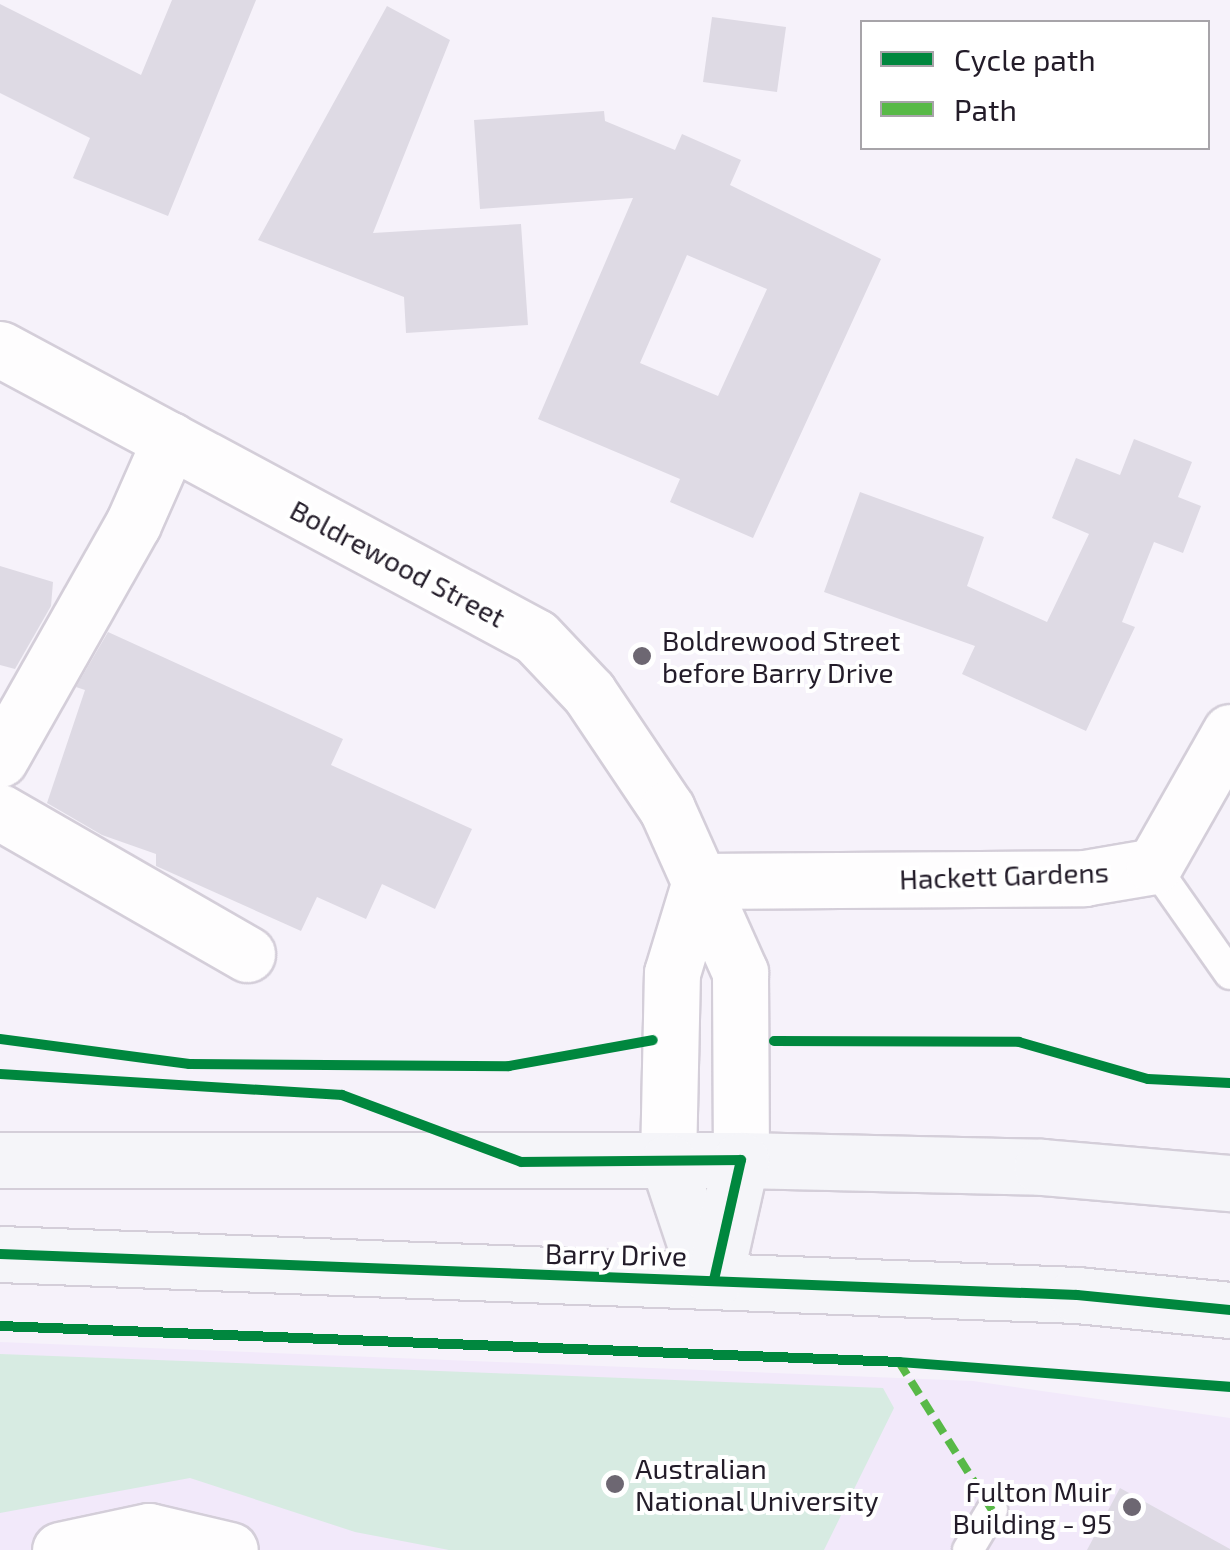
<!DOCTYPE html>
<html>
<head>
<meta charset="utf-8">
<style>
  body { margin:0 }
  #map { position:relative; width:1230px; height:1550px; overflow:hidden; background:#f6f2fa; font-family:"Exo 2",sans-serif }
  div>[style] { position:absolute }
  .built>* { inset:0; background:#f2e9fa }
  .green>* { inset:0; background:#d7ebe2 }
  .building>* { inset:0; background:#dedae4 }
  .roads { filter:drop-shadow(2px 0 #d4ced9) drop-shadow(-2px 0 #d4ced9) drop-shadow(0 2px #d4ced9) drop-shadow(0 -2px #d4ced9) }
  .service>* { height:30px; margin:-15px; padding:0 15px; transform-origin:15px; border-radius:15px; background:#fefdfe }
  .minor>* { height:55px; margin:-27.5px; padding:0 27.5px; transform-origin:27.5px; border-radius:27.5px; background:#fefdfe }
  .tertiary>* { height:55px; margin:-27.5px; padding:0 27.5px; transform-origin:27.5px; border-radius:27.5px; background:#fefdfe }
  .primary>* { height:55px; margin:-27.5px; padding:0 27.5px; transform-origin:27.5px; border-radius:27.5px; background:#f5f5f9 }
  .quiet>* { height:8px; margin-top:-4px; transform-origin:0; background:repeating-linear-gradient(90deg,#58b947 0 15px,transparent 0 23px) }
  .cycleway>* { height:10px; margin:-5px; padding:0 5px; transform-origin:5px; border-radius:5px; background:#00873e }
  .dots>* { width:28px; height:28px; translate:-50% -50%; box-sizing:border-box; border:5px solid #fff; border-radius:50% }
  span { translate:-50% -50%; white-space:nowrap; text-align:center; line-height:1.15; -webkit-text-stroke:8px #fff; paint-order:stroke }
  .street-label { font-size:28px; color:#231c29 }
  .poi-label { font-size:28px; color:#231c29 }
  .left { translate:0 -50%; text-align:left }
  .right { translate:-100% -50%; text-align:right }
  .legend { position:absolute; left:860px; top:20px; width:350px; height:130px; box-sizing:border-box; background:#fff; border:2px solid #a7a4a9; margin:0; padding:12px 18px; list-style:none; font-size:30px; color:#231c29 }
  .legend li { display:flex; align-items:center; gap:20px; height:50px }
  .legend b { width:50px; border:2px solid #a7a4a9 }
</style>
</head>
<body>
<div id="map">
  <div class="built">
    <i style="clip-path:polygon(0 1342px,973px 1381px,1230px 1418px,1230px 1550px,0 1550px)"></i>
  </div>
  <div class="green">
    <i style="clip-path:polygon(0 1354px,883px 1388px,894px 1408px,824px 1550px,449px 1550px,355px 1532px,190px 1478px,0 1513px)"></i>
  </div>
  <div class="building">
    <i style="clip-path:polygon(172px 0,256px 0,168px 216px,73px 178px,90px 138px,0 93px,0 4px,141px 75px)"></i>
    <i style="clip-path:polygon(387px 6px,450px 40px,373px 233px,521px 224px,528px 325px,406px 333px,404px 297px,258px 240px)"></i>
    <i style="clip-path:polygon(712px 17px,786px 27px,777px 92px,703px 82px)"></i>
    <i style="clip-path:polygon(evenodd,604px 111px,605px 121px,675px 150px,682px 134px,741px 160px,730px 185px,881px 259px,753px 538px,670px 502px,680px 479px,538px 419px,633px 198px,480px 209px,474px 120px,604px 111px,687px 255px,767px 289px,718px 396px,640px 363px,687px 255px)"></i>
    <i style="clip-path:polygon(1134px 439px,1192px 462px,1178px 497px,1201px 506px,1183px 553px,1154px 542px,1122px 622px,1135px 627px,1086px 731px,962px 674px,975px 646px,824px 592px,860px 492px,984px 537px,967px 586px,1047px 622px,1089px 534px,1052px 518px,1076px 458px,1120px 475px)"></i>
    <i style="clip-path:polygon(0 566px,53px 582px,51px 606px,15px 669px,0 665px)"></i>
    <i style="clip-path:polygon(108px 632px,343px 739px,331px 765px,472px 829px,435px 909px,382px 884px,366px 919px,317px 897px,301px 931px,156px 866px,156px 854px,102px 835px,47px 803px,85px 690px,76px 687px)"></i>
    <i style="clip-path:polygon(1120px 1488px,1230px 1549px,1230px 1550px,1087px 1550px)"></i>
  </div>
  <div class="roads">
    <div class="service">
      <i style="left:1154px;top:866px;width:132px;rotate:54.9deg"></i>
      <i style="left:968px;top:1550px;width:47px;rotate:-59deg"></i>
    </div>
    <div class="minor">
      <i style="left:0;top:759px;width:270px;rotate:-60.5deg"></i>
      <i style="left:133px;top:524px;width:92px;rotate:-66.2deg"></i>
      <i style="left:0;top:812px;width:285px;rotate:29.9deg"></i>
      <i style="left:700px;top:881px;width:384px;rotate:-0.4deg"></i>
      <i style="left:1084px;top:878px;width:71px;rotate:-9.7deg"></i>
      <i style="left:1154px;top:866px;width:154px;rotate:-60.4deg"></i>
      <i style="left:60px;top:1550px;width:91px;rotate:-12.1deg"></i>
      <i style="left:149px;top:1531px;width:83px;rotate:13.2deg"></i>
    </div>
    <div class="tertiary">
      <i style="left:0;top:349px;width:608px;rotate:28.25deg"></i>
      <i style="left:536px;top:637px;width:77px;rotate:46.6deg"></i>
      <i style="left:589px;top:693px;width:140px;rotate:56.1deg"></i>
      <i style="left:667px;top:809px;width:179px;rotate:65.9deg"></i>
      <i style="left:740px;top:972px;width:188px;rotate:89.7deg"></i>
      <i style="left:668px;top:1162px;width:189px;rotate:-88.8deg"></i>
      <i style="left:672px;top:973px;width:96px;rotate:-73.1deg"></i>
    </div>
    <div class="primary">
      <i style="left:0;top:1160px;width:741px"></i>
      <i style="left:741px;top:1160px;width:301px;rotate:1.3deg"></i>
      <i style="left:1042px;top:1167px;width:189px;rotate:4.9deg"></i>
      <i style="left:668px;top:1162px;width:123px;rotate:71.6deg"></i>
      <i style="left:0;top:1254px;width:1078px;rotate:2.18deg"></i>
      <i style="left:1077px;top:1295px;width:154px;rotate:5.6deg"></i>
      <i style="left:714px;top:1280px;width:123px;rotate:-77.3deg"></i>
    </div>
  </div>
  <div class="quiet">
    <i style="left:899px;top:1362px;width:175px;rotate:57.9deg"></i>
  </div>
  <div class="cycleway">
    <i style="left:0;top:1039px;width:191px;rotate:7.5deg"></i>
    <i style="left:189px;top:1064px;width:320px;rotate:0.4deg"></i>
    <i style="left:509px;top:1066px;width:146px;rotate:-10.2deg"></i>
    <i style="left:774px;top:1041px;width:245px;rotate:0.2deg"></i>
    <i style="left:1019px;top:1042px;width:134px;rotate:16deg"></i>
    <i style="left:1148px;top:1079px;width:82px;rotate:2.8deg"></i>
    <i style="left:0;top:1074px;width:343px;rotate:3.5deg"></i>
    <i style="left:342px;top:1095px;width:191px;rotate:20.5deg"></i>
    <i style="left:521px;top:1162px;width:220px;rotate:-0.5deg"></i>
    <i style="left:741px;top:1160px;width:123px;rotate:102.7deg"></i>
    <i style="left:0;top:1254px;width:1078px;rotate:2.18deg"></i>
    <i style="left:1077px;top:1295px;width:154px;rotate:5.6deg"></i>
    <i style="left:0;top:1326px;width:900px;rotate:2.29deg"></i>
    <i style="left:899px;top:1362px;width:332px;rotate:4.3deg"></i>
  </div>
  <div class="dots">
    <i style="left:642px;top:656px;background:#6d6772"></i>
    <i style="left:615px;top:1484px;background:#6d6772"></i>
    <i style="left:1132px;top:1507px;background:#6d6772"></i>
  </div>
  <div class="street-label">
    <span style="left:398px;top:563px;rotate:28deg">Boldrewood Street</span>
    <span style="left:1004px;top:875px;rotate:-2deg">Hackett Gardens</span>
    <span style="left:616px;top:1254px;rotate:1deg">Barry Drive</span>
  </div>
  <div class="poi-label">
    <span class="left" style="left:662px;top:656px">Boldrewood Street<br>before Barry Drive</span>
    <span class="left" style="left:635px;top:1484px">Australian<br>National University</span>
    <span class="right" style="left:1112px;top:1507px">Fulton Muir<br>Building - 95</span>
  </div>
  <ul class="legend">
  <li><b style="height:12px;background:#00873e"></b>Cycle path</li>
  <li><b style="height:12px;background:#58b947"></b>Path</li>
  </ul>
</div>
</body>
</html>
